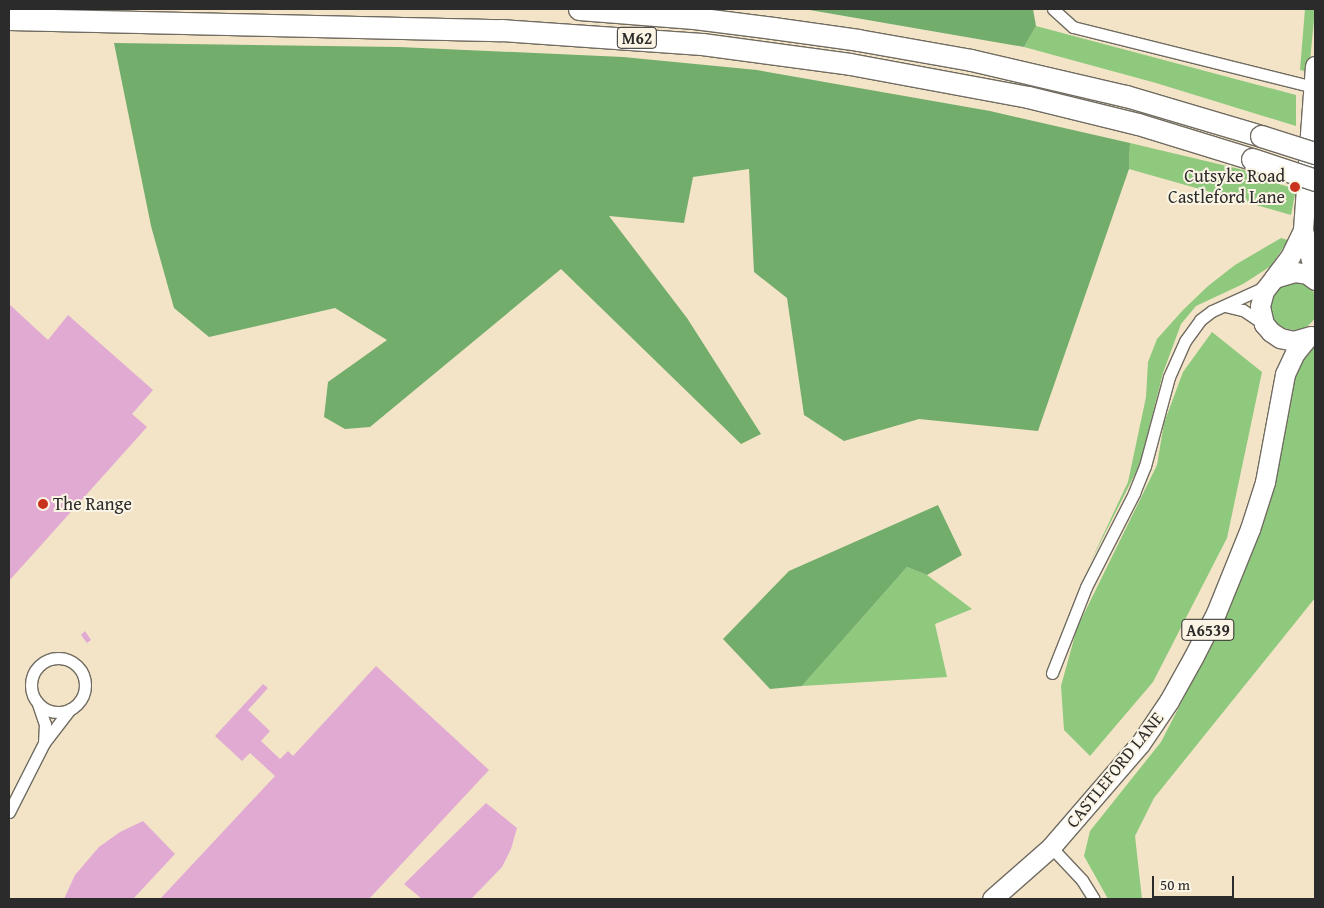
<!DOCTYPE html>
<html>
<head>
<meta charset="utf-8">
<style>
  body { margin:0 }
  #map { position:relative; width:1324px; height:908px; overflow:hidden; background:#f3e4c7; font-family:"Gentium Book Plus",serif }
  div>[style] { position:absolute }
  .green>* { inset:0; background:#8ec97d }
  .round { border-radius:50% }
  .forest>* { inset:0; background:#72ad6c }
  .building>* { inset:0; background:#e1aad3 }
  .roads { filter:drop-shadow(1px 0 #716c62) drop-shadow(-1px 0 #716c62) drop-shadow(0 1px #716c62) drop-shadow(0 -1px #716c62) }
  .street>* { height:11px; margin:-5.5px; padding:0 5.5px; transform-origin:5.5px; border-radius:5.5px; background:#fff }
  .street>.ring { margin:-5.5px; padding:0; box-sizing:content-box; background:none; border:11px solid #fff; border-radius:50% }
  .primary>* { height:19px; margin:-9.5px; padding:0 9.5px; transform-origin:9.5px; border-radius:9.5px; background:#fff }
  .highway>* { height:21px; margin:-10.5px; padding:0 10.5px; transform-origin:10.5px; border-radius:10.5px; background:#fff }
  .bridges { filter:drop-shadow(1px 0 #716c62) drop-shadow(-1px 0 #716c62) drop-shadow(0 1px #716c62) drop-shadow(0 -1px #716c62) }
  .highway-bridge>* { height:21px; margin:-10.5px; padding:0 10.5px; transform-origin:10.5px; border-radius:10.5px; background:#fff }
  .dots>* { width:14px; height:14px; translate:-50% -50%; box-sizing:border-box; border:2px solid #fcf5e5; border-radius:50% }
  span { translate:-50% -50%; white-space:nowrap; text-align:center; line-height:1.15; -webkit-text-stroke:4px #fcf5e5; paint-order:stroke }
  .shield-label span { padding:1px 4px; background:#fcf5e5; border:1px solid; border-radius:4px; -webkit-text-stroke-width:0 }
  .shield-label { font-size:16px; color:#2b2b2b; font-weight:700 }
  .poi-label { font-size:18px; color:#2b2b2b }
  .right { translate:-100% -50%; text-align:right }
  .left { translate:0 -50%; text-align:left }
  .street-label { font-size:18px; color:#2b2b2b }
  .frame { position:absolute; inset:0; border:10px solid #2b2b2b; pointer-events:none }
  .scale { position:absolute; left:1152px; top:876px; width:82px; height:22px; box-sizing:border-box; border:2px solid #2b2b2b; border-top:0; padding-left:6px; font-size:15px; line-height:18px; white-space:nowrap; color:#2b2b2b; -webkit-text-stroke:4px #fcf5e5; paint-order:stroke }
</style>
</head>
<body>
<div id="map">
  <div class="green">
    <i style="clip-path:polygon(1305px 9px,1315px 9px,1309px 72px,1300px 70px)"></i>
    <i style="clip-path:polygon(1036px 26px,1296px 95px,1296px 126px,1156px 83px,1024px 47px)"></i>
    <i style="clip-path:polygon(1130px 143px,1269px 176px,1268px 181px,1296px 189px,1291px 215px,1129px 169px)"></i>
    <i style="clip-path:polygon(1281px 238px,1288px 240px,1271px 266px,1243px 284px,1196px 306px,1181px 324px,1163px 373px,1140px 464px,1089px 565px,1128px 482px,1146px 397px,1148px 362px,1157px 339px,1183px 310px,1208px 286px,1235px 265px)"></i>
    <i class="round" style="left:1270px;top:282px;width:48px;height:48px"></i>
    <i style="clip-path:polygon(1212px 332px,1262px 372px,1227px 538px,1153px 682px,1090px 756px,1064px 730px,1061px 686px,1077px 628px,1157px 465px,1164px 423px,1183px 372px)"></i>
    <i style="clip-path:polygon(1315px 340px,1315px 598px,1154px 798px,1135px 836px,1142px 899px,1108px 899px,1084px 856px,1090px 831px,1161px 742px,1212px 643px,1255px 538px,1280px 458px,1298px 360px)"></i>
    <i style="clip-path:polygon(907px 567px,927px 575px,972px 609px,935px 624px,947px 677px,802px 686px)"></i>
  </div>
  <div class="forest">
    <i style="clip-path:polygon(804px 9px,1033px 9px,1036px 26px,1024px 47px)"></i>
    <i style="clip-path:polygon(114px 43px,399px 47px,623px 57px,757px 70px,990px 111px,1130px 143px,1129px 169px,1038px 431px,919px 419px,844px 441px,804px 415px,787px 298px,754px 272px,749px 169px,693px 177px,684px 223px,609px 216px,687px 318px,761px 434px,741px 444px,561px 269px,370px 427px,345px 429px,324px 417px,328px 382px,387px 340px,335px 308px,209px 337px,174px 308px,151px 226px)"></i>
    <i style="clip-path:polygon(938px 505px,962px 555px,927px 575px,907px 567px,802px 686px,770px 689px,723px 639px,789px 571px)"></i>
  </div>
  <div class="building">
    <i style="clip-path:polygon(9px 304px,48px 340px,68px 315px,153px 390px,132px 414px,147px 427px,9px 581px)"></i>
    <i style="clip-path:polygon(85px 631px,91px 640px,87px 643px,81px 635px)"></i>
    <i style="clip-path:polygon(376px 666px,489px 770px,369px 899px,160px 899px,275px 776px,250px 753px,242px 761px,215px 736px,263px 684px,268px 688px,248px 710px,270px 731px,261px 741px,280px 759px,288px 751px,293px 756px)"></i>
    <i style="clip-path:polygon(486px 803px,517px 828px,511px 849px,502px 867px,471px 899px,422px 899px,404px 884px)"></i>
    <i style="clip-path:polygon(143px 821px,175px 854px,133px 899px,64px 899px,75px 875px,99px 847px,120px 832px)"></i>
  </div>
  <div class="roads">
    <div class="street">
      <i style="left:1053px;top:9px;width:27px;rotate:42deg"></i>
      <i style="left:1073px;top:27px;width:247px;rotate:14deg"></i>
      <i style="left:1225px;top:306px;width:18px;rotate:13deg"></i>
      <i style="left:1243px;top:310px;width:25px;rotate:34deg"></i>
      <i class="ring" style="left:31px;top:658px;width:43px;height:43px"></i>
      <i style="left:1052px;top:673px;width:92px;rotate:-68.4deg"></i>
      <i style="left:1086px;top:587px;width:106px;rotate:-62.9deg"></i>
      <i style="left:1134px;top:493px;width:29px;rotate:-68deg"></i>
      <i style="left:1145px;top:466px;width:92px;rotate:-74.9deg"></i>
      <i style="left:1169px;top:377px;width:39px;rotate:-66deg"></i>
      <i style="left:1185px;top:341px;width:26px;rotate:-54deg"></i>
      <i style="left:1200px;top:320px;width:15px;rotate:-37deg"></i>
      <i style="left:1212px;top:311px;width:58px;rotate:-24.4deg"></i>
      <i style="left:38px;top:704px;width:21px;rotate:71deg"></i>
      <i style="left:45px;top:724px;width:19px;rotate:93deg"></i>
      <i style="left:9px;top:812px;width:77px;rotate:-63.1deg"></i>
      <i style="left:44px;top:743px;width:43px;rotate:-52.6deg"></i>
      <i style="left:1051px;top:847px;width:45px;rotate:46.8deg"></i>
      <i style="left:1082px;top:880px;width:22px;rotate:58deg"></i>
    </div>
    <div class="primary">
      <i style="left:1315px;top:66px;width:164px;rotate:94.2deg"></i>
      <i style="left:1303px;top:230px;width:47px;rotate:75.1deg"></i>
      <i style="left:1274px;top:278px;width:26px;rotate:-53deg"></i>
      <i style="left:1290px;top:257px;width:30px;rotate:-64deg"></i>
      <i style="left:1311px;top:336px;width:18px;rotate:164deg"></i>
      <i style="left:1294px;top:341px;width:14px;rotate:-168deg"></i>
      <i style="left:1280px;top:338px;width:11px;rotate:-146deg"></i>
      <i style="left:1271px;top:332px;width:11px;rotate:-131deg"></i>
      <i style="left:1264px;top:324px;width:18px;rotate:-103deg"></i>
      <i style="left:1260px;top:306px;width:16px;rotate:-75deg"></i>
      <i style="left:1264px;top:291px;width:16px;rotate:-52deg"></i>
      <i style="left:1274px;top:278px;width:22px;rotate:-16deg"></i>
      <i style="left:1295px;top:272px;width:12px;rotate:9deg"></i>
      <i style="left:1307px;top:274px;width:10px;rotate:37deg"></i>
      <i style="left:992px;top:899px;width:79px;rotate:-41.4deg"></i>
      <i style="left:1051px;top:847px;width:136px;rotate:-49.2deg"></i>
      <i style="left:1140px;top:744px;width:52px;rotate:-56deg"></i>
      <i style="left:1169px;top:701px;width:51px;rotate:-60.9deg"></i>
      <i style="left:1194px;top:656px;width:48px;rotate:-62.9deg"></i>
      <i style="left:1216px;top:613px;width:91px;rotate:-68deg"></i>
      <i style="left:1250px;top:529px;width:49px;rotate:-72.3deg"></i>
      <i style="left:1265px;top:482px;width:110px;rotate:-79.5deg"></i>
      <i style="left:1285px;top:374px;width:23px;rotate:-65deg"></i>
      <i style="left:1295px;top:353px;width:19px;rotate:-51deg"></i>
    </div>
    <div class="highway">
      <i style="left:579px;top:9px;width:115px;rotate:4.5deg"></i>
      <i style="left:694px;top:18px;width:80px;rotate:7.2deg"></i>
      <i style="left:773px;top:28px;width:86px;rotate:8deg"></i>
      <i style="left:858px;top:40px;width:115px;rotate:10deg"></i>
      <i style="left:971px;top:60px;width:159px;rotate:13.1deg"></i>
      <i style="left:1126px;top:96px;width:141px;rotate:16.5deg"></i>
      <i style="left:9px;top:19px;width:492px;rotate:1.3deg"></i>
      <i style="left:501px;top:30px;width:201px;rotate:4deg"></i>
      <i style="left:702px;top:44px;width:149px;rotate:7.7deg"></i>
      <i style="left:850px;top:64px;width:181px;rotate:10.5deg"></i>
      <i style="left:1028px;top:97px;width:113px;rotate:13.8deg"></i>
      <i style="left:1138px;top:124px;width:119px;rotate:17.1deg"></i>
    </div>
  </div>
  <div class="bridges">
    <div class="highway-bridge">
      <i style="left:1261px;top:136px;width:57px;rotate:17.5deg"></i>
      <i style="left:1252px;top:159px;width:66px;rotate:18.4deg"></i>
    </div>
  </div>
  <div class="dots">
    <i style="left:1295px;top:187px;background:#c8321e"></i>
    <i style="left:43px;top:504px;background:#c8321e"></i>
  </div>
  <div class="shield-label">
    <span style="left:637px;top:38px">M62</span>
    <span style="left:1208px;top:630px">A6539</span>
  </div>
  <div class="poi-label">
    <span class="right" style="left:1285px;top:187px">Cutsyke Road<br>Castleford Lane</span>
    <span class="left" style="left:53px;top:504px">The Range</span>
  </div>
  <div class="street-label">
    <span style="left:1115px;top:770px;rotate:-51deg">CASTLEFORD LANE</span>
  </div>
  <div class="frame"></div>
  <div class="scale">50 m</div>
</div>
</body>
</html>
